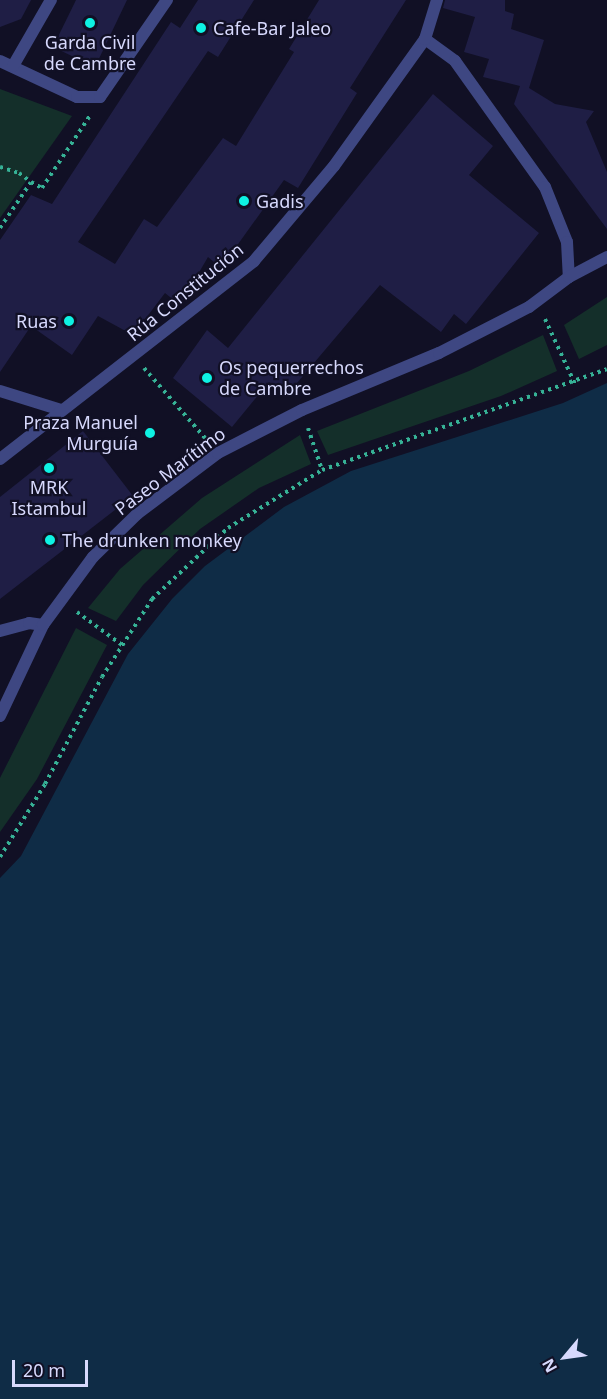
<!DOCTYPE html>
<html>
<head>
<meta charset="utf-8">
<style>
  body { margin:0 }
  #map { position:relative; width:607px; height:1399px; overflow:hidden; background:#111025; font-family:"Noto Sans",sans-serif }
  div>[style] { position:absolute }
  .green>* { inset:0; background:#142f2a }
  .water>* { inset:0; background:#0f2c46 }
  .building>* { inset:0; background:#1f1e45 }
  .path>* { height:4px; margin-top:-2px; transform-origin:0; background:repeating-linear-gradient(90deg,#36b296 0 3px,transparent 0 7.5px) }
  .minor>* { height:12px; margin:-6px; padding:0 6px; transform-origin:6px; border-radius:6px; background:#3e4782 }
  .dots>* { width:16px; height:16px; translate:-50% -50%; box-sizing:border-box; border:3px solid #111025; border-radius:50% }
  span { translate:-50% -50%; white-space:nowrap; text-align:center; line-height:1.15; -webkit-text-stroke:4.5px #111025; paint-order:stroke }
  .poi-label { font-size:18px; color:#d7d9fd }
  .left { translate:0 -50%; text-align:left }
  .right { translate:-100% -50%; text-align:right }
  .street-label { font-size:18px; color:#d7d9fd }
  .north { position:absolute; left:535px; top:1327px; width:60px; height:60px; -webkit-text-stroke:4px #111025; paint-order:stroke; rotate:241deg; font-size:16px; font-weight:700; line-height:24px; text-align:center; color:#d7d9fd }
  .north::after { content:''; display:block; margin:auto; width:21px; height:27px; background:#d7d9fd; clip-path:polygon(50% 0,100% 100%,50% 72%,0 100%) }
  .scale { position:absolute; left:12px; top:1360px; width:76px; height:27px; box-sizing:border-box; border:3px solid #d7d9fd; border-top:0; padding-left:8px; font-size:18px; line-height:21px; white-space:nowrap; color:#d7d9fd; -webkit-text-stroke:4px #111025; paint-order:stroke }
</style>
</head>
<body>
<div id="map">
  <div class="green">
    <i style="clip-path:polygon(0 89px,72px 116px,0 218px)"></i>
    <i style="clip-path:polygon(607px 297px,607px 345px,579px 359px,564px 325px)"></i>
    <i style="clip-path:polygon(543px 335px,557px 371px,501px 396px,328px 455px,317px 431px,469px 371px)"></i>
    <i style="clip-path:polygon(300px 435px,311px 464px,259px 488px,200px 529px,143px 585px,116px 621px,88px 608px,120px 569px,202px 498px)"></i>
    <i style="clip-path:polygon(76px 628px,107px 645px,37px 779px,0 832px,0 778px)"></i>
  </div>
  <div class="water">
    <i style="clip-path:polygon(607px 383px,607px 1399px,0 1399px,0 878px,21px 856px,128px 654px,172px 599px,205px 566px,284px 507px,351px 471px,563px 403px)"></i>
  </div>
  <div class="building">
    <i style="clip-path:polygon(0 0,31px 0,21px 19px,0 27px)"></i>
    <i style="clip-path:polygon(76px 0,127px 0,95px 67px,53px 47px)"></i>
    <i style="clip-path:polygon(198px 0,254px 0,218px 57px,208px 51px,78px 242px,115px 264px,144px 219px,157px 227px,223px 138px,236px 146px,294px 52px,289px 49px,319px 0,406px 0,350px 88px,357px 93px,298px 188px,284px 180px,221px 268px,208px 257px,180px 305px,165px 293px,133px 335px,98px 316px,72px 355px,31px 326px,0 372px,0 240px,31px 195px,52px 204px,171px 22px,180px 28px)"></i>
    <i style="clip-path:polygon(445px 0,505px 0,505px 11px,514px 14px,511px 29px,544px 40px,529px 88px,555px 104px,594px 111px,586px 122px,607px 172px,607px 229px,514px 104px,520px 86px,483px 77px,489px 59px,464px 52px,475px 17px,443px 8px)"></i>
    <i style="clip-path:polygon(433px 94px,493px 146px,469px 175px,539px 233px,466px 324px,454px 314px,441px 332px,380px 285px,286px 396px,269px 382px,232px 427px,173px 378px,207px 330px,228px 348px)"></i>
    <i style="clip-path:polygon(83px 431px,133px 496px,0 599px,0 497px)"></i>
  </div>
  <div class="path">
    <i style="left:0;top:167px;width:20px;rotate:18deg"></i>
    <i style="left:19px;top:173px;width:15px;rotate:37deg"></i>
    <i style="left:0;top:228px;width:55px;rotate:-56deg"></i>
    <i style="left:31px;top:182px;width:13px;rotate:29deg"></i>
    <i style="left:42px;top:188px;width:89px;rotate:-56.5deg"></i>
    <i style="left:545px;top:319px;width:72px;rotate:65.2deg"></i>
    <i style="left:144px;top:368px;width:94px;rotate:48.9deg"></i>
    <i style="left:308px;top:428px;width:44px;rotate:71.6deg"></i>
    <i style="left:77px;top:612px;width:56px;rotate:36.3deg"></i>
    <i style="left:0;top:857px;width:86px;rotate:-58.3deg"></i>
    <i style="left:45px;top:784px;width:121px;rotate:-62deg"></i>
    <i style="left:102px;top:677px;width:93px;rotate:-57.3deg"></i>
    <i style="left:152px;top:599px;width:104px;rotate:-43.1deg"></i>
    <i style="left:228px;top:528px;width:110px;rotate:-31.7deg"></i>
    <i style="left:322px;top:470px;width:302px;rotate:-19.5deg"></i>
  </div>
  <div class="minor">
    <i style="left:425px;top:39px;width:37px;rotate:36deg"></i>
    <i style="left:455px;top:61px;width:155px;rotate:54.5deg"></i>
    <i style="left:545px;top:187px;width:59px;rotate:68.2deg"></i>
    <i style="left:567px;top:242px;width:35px;rotate:87deg"></i>
    <i style="left:0;top:61px;width:85px;rotate:25.1deg"></i>
    <i style="left:77px;top:97px;width:23px"></i>
    <i style="left:100px;top:97px;width:118px;rotate:-55.4deg"></i>
    <i style="left:13px;top:66px;width:76px;rotate:-60.1deg"></i>
    <i style="left:0;top:391px;width:64px;rotate:17.3deg"></i>
    <i style="left:0;top:459px;width:322px;rotate:-37.9deg"></i>
    <i style="left:254px;top:261px;width:124px;rotate:-49.9deg"></i>
    <i style="left:334px;top:166px;width:156px;rotate:-54.4deg"></i>
    <i style="left:425px;top:39px;width:41px;rotate:-72.9deg"></i>
    <i style="left:0;top:631px;width:30px;rotate:-15deg"></i>
    <i style="left:29px;top:623px;width:14px;rotate:8deg"></i>
    <i style="left:0;top:716px;width:101px;rotate:-64.7deg"></i>
    <i style="left:43px;top:625px;width:84px;rotate:-53.7deg"></i>
    <i style="left:93px;top:557px;width:62px;rotate:-44.3deg"></i>
    <i style="left:137px;top:514px;width:101px;rotate:-37deg"></i>
    <i style="left:218px;top:453px;width:94px;rotate:-27.1deg"></i>
    <i style="left:302px;top:410px;width:148px;rotate:-22.6deg"></i>
    <i style="left:439px;top:353px;width:101px;rotate:-27.1deg"></i>
    <i style="left:529px;top:307px;width:50px;rotate:-36.9deg"></i>
    <i style="left:569px;top:277px;width:43px;rotate:-27.8deg"></i>
  </div>
  <div class="dots">
    <i style="left:90px;top:23px;background:#0ef2e3"></i>
    <i style="left:201px;top:28px;background:#0ef2e3"></i>
    <i style="left:244px;top:201px;background:#0ef2e3"></i>
    <i style="left:69px;top:321px;background:#0ef2e3"></i>
    <i style="left:207px;top:378px;background:#0ef2e3"></i>
    <i style="left:150px;top:433px;background:#0ef2e3"></i>
    <i style="left:49px;top:468px;background:#0ef2e3"></i>
    <i style="left:50px;top:540px;background:#0ef2e3"></i>
  </div>
  <div class="poi-label">
    <span class="left" style="left:213px;top:28px">Cafe-Bar Jaleo</span>
    <span style="left:90px;top:53px">Garda Civil<br>de Cambre</span>
    <span class="left" style="left:256px;top:201px">Gadis</span>
    <span class="right" style="left:57px;top:321px">Ruas</span>
    <span class="left" style="left:219px;top:378px">Os pequerrechos<br>de Cambre</span>
    <span class="right" style="left:138px;top:433px">Praza Manuel<br>Murguía</span>
    <span style="left:49px;top:498px">MRK<br>Istambul</span>
    <span class="left" style="left:62px;top:540px">The drunken monkey</span>
  </div>
  <div class="street-label">
    <span style="left:185px;top:292px;rotate:-39deg">Rúa Constitución</span>
    <span style="left:170px;top:471px;rotate:-37deg">Paseo Marítimo</span>
  </div>
  <div class="north">N</div>
  <div class="scale">20 m</div>
</div>
</body>
</html>
